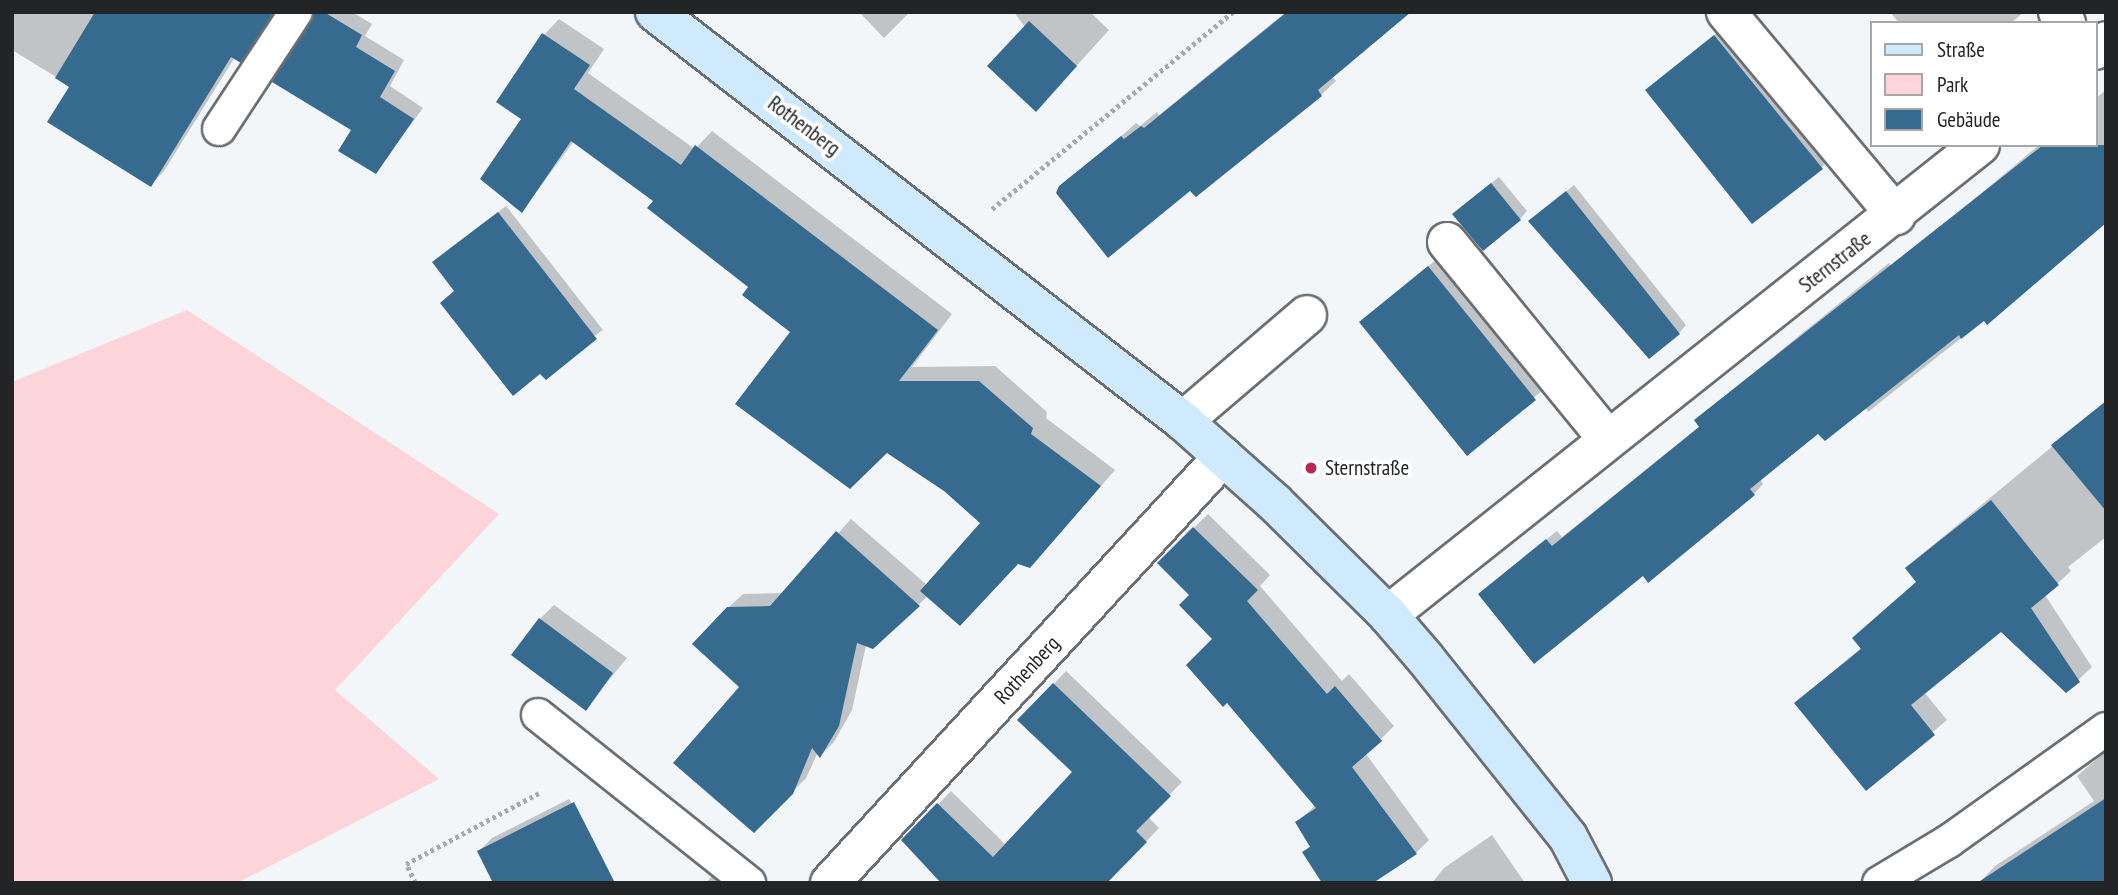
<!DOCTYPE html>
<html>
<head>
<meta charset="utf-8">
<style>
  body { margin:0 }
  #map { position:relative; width:2118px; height:895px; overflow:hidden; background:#f2f6f9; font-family:"PT Sans Narrow",sans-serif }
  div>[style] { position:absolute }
  .green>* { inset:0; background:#fcd4d9 }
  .shadow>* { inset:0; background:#0003 }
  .building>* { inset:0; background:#366a8f }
  .path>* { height:4.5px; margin-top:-2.25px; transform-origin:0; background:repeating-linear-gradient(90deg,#a7aaac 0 3.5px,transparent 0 7px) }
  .roads { filter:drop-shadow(2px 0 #6c6f72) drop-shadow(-2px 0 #6c6f72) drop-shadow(0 2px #6c6f72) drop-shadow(0 -2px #6c6f72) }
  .lane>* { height:32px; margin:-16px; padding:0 16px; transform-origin:16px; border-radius:16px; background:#fff }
  .street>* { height:38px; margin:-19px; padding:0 19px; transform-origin:19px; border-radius:19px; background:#fff }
  .secondary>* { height:38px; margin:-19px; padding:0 19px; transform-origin:19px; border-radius:19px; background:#d0eafd }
  .dots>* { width:19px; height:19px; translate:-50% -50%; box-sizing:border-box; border:4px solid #fff; border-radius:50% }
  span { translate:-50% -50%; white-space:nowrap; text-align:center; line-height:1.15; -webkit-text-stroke:7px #fff; paint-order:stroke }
  .street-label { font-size:21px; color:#232425 }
  .poi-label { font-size:21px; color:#232425 }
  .left { translate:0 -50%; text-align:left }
  .frame { position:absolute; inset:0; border:14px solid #232425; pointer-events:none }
  .legend { position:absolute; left:1870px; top:21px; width:228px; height:126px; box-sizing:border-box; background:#fff; border:2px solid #a7a7a8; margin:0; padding:9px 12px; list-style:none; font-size:21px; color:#232425 }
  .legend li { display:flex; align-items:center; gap:14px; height:35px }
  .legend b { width:35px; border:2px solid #a7a7a8 }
</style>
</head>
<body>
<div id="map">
  <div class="green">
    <i style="clip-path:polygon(187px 310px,499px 514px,335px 690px,439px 779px,237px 883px,12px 883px,12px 382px)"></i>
  </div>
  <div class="shadow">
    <i style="clip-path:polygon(12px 12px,277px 12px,254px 47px,240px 61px,235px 57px,164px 171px,151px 185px,71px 86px,12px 50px)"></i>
    <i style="clip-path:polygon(314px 12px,352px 12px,372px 24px,365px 36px,404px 60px,390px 86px,423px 108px,376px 172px,353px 130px)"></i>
    <i style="clip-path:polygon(859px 12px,910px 12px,884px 38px)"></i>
    <i style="clip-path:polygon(1014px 12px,1090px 12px,1109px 30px,1050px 95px,1025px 27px)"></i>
    <i style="clip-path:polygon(1286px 12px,1409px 12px,1332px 76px,1336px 81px,1321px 95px,1191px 189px,1073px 179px,1136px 123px,1140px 126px,1157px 112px,1159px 115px)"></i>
    <i style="clip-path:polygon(1890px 12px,2024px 12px,2011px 23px,1899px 23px)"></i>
    <i style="clip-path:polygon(559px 19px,604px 49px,588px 73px,695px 149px,712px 131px,952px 314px,912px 367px,995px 366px,1047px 412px,1046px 418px,1115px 470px,1045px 550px,928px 596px,873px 647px,866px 645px,852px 710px,834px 742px,821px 755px,818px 752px,806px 778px,754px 831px,742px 687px,728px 608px,743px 594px,784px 593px,851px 519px,927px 585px,982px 522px,945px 490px,886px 451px,793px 331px,750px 286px,655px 200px,574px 141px,522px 211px,524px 118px,544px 35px)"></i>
    <i style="clip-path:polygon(1729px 23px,1835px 154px,1821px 168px,1647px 90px)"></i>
    <i style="clip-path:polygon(2106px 90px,2106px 223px,1868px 412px,1864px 406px,1819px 432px,1760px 479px,1763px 484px,1754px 494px,1643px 574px,1490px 585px,1557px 531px,1562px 537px,1700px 426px,1696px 420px,1706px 411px,1889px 263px,1893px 267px,2039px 145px,2095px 145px,2095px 99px)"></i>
    <i style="clip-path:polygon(1499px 177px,1527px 211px,1520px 219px,1461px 207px)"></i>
    <i style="clip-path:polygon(1574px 185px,1686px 325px,1679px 333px,1538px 214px)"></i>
    <i style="clip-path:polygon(506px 206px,603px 330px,540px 372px,456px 291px,442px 255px)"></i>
    <i style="clip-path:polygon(1443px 254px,1549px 385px,1467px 453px,1361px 322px)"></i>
    <i style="clip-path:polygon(2106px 402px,2106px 537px,2068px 567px,2071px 571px,2045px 595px,2092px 667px,2078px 680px,2002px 629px,1924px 692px,1947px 720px,1867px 788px,1797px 703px,1862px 647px,1918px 581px,1907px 568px,1921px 555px)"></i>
    <i style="clip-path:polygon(1208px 514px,1270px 575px,1260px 586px,1342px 681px,1349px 674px,1394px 726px,1366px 754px,1429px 840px,1416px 853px,1304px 852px,1311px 845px,1297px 822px,1316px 805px,1191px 595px,1159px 563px)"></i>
    <i style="clip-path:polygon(554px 605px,627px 658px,586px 708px,540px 619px)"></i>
    <i style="clip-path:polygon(1066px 671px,1182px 782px,1148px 817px,1159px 828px,1106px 883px,904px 840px,951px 791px,1006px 845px,1075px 772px,1020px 720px)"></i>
    <i style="clip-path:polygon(2106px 751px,2106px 883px,1979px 883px,1995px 866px,2094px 801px,2077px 776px)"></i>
    <i style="clip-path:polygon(569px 799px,612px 883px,479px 851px,492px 838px)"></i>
    <i style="clip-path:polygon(1492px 835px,1525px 883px,1432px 883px,1444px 868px)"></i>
    <i style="clip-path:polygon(717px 870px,732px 883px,706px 883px)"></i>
  </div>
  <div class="building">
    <i style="clip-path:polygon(95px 12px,274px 12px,241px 63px,231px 57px,151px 187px,47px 122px,69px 87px,55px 78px)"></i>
    <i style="clip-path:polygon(314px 12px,324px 12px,362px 35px,356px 47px,395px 71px,380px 97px,414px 119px,376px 174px,338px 151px,351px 130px,272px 82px)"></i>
    <i style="clip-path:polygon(1287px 12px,1411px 12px,1318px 90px,1322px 96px,1196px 197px,1190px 191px,1108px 258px,1056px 193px,1059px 186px,1121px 136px,1124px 139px,1141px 126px,1144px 128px)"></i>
    <i style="clip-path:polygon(1029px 21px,1077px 66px,1036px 112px,987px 66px)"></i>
    <i style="clip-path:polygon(542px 33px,590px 65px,574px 89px,681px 165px,695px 145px,938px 330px,899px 381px,979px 381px,1033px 428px,1031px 434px,1101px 486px,1030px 568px,1018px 564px,960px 626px,920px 591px,980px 523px,944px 491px,887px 453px,850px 489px,735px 404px,790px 332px,742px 295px,748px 287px,647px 208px,653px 201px,571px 141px,522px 213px,480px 179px,521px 119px,496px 102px)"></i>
    <i style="clip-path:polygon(1714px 35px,1823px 169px,1752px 224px,1645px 90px)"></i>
    <i style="clip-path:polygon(2043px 145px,2106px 145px,2106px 223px,1987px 325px,1984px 321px,1961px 339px,1959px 335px,1825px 441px,1818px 434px,1750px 489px,1755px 495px,1715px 528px,1648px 583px,1643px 576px,1534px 664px,1478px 594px,1546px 539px,1552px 546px,1699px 427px,1694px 420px)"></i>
    <i style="clip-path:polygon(1491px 183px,1521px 220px,1483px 251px,1452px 214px)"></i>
    <i style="clip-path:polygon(1566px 191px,1680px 334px,1649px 359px,1528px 221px)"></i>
    <i style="clip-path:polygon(498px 212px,597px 339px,546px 380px,540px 374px,513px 396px,440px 303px,454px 291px,432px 262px)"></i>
    <i style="clip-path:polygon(1428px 266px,1536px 400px,1467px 456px,1359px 322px)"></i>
    <i style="clip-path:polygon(2106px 401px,2106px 511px,2051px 445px)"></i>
    <i style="clip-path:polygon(1991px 500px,2059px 585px,2031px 608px,2080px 682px,2066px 693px,2001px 632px,1911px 705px,1935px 735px,1866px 791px,1794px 703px,1861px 649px,1852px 638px,1916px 582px,1905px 568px)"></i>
    <i style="clip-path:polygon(1193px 527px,1258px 590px,1247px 601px,1327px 694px,1335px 686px,1382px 741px,1352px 767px,1417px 854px,1373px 883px,1322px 883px,1302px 852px,1310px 847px,1295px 822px,1316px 808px,1227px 703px,1223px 707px,1186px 665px,1212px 639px,1179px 605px,1189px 595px,1157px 563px)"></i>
    <i style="clip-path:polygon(836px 531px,920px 606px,873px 649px,857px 643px,839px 726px,820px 758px,812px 748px,793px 794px,754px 833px,673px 763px,739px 687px,692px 644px,727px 607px,770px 606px)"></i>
    <i style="clip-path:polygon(539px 618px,613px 673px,586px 711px,511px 655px)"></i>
    <i style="clip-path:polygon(1053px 683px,1171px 796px,1136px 831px,1147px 842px,1107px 883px,941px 883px,901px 840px,937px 803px,993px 857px,1072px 772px,1017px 720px)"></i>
    <i style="clip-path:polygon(2106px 798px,2106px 883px,1977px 883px)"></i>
    <i style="clip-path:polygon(574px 802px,615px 883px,493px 883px,477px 851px)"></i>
  </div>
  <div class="path">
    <i style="left:992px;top:209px;width:311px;rotate:-39.3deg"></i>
    <i style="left:415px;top:883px;width:21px;rotate:-115deg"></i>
    <i style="left:406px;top:864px;width:151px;rotate:-28.1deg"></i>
  </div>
  <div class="roads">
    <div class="lane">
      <i style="left:219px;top:129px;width:140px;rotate:-56.7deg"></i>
      <i style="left:538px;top:715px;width:270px;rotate:38.5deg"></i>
      <i style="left:1879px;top:883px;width:82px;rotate:-31deg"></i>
      <i style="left:1949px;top:841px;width:193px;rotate:-35.5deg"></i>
    </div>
    <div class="street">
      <i style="left:1726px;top:12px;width:265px;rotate:50.1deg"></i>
      <i style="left:2058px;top:12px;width:14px;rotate:54deg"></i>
      <i style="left:2095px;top:50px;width:14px;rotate:-39deg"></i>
      <i style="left:1447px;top:242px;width:253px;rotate:50.8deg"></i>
      <i style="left:1183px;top:421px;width:163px;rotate:-40.5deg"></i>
      <i style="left:1388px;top:615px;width:756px;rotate:-38.45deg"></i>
      <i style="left:830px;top:883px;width:580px;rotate:-47.31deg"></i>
    </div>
    <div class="secondary">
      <i style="left:655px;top:12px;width:668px;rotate:37.76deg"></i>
      <i style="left:1183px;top:421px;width:122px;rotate:41.7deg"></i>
      <i style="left:1274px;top:502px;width:161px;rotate:44.7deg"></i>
      <i style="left:1388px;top:615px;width:57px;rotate:49.3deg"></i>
      <i style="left:1425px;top:658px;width:229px;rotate:51.4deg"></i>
      <i style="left:1568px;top:837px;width:52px;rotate:62.4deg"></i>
    </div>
  </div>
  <div class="dots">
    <i style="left:1311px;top:468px;background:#b82855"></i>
  </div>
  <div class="street-label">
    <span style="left:804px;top:126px;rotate:37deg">Rothenberg</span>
    <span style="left:1835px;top:262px;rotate:-38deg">Sternstraße</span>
    <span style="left:1027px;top:670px;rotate:-47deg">Rothenberg</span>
  </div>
  <div class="poi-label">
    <span class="left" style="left:1325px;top:468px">Sternstraße</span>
  </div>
  <div class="frame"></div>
  <ul class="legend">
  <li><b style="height:9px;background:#d0eafd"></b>Straße</li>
  <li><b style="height:19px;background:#fcd4d9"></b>Park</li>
  <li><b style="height:19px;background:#366a8f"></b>Gebäude</li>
  </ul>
</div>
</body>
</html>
